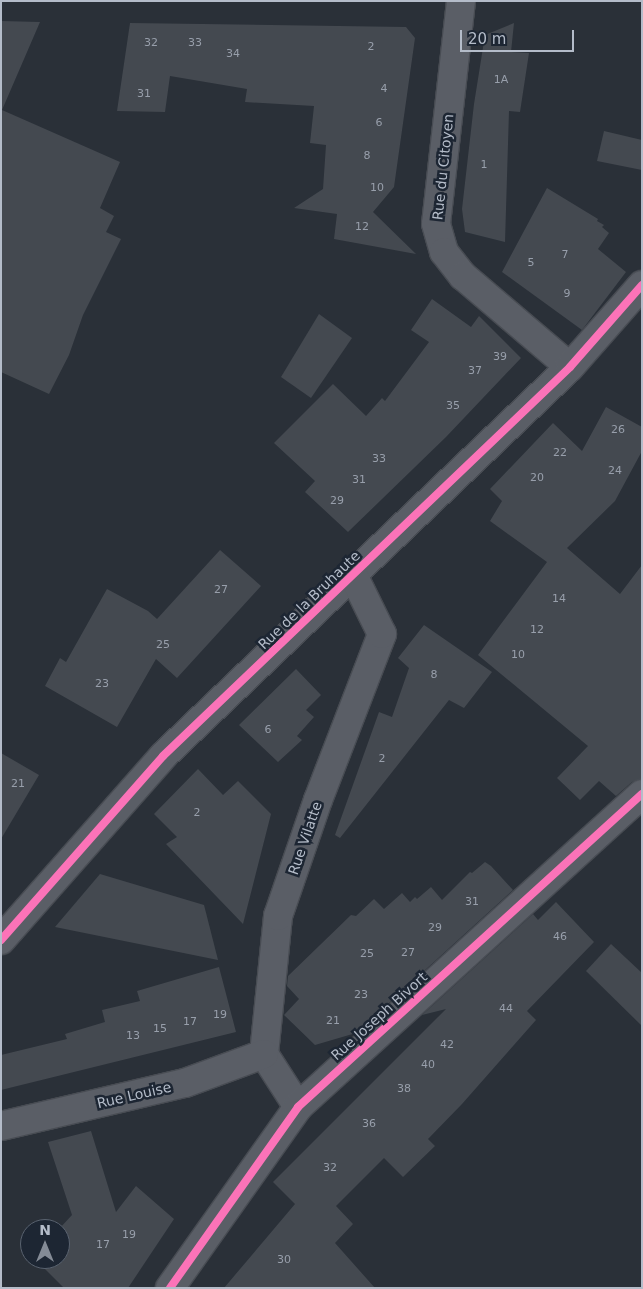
<!DOCTYPE html>
<html>
<head>
<meta charset="utf-8">
<style>
  body { margin:0 }
  #map { position:relative; width:643px; height:1289px; overflow:hidden; background:#2a3038; font-family:"DejaVu Sans",sans-serif }
  div>[style] { position:absolute }
  .building>* { inset:0; background:#444950 }
  .roads { filter:drop-shadow(1px 0 #484c53) drop-shadow(-1px 0 #484c53) drop-shadow(0 1px #484c53) drop-shadow(0 -1px #484c53) }
  .minor>* { height:28px; margin:-14px; padding:0 14px; transform-origin:14px; border-radius:14px; background:#5a5e66 }
  .cycleway>* { height:8px; margin:-4px; padding:0 4px; transform-origin:4px; border-radius:4px; background:#fb73b8 }
  span { translate:-50% -50%; white-space:nowrap; text-align:center; line-height:1.15; -webkit-text-stroke:5px #1d2633; paint-order:stroke }
  .number-label { font-size:11px; color:#989fab }
  .number-label span { -webkit-text-stroke-width:0 }
  .street-label { font-size:14px; color:#b4bcc9 }
  .frame { position:absolute; inset:0; border:2px solid #b4bcc9; pointer-events:none }
  .north { position:absolute; left:20px; top:1219px; width:50px; height:50px; box-sizing:border-box; background:#1d2633; border:1px solid #59626f; border-radius:50%; rotate:0deg; font-size:14px; font-weight:700; line-height:20px; text-align:center; color:#b4bcc9 }
  .north::after { content:''; display:block; margin:auto; width:18px; height:22px; background:#848b96; clip-path:polygon(50% 0,100% 100%,50% 72%,0 100%) }
  .scale { position:absolute; left:460px; top:30px; width:114px; height:22px; box-sizing:border-box; border:2px solid #b4bcc9; border-top:0; padding-left:6px; font-size:15px; line-height:18px; white-space:nowrap; color:#b4bcc9; -webkit-text-stroke:4px #1d2633; paint-order:stroke }
</style>
</head>
<body>
<div id="map">
  <div class="building">
    <i style="clip-path:polygon(1px 21px,40px 22px,2px 110px,120px 162px,100px 208px,114px 216px,106px 232px,121px 239px,83px 315px,69px 355px,49px 394px,1px 372px)"></i>
    <i style="clip-path:polygon(130px 23px,406px 27px,415px 38px,394px 187px,373px 212px,416px 254px,334px 239px,337px 214px,294px 208px,323px 189px,326px 145px,310px 143px,314px 106px,245px 102px,247px 89px,170px 76px,165px 112px,117px 111px)"></i>
    <i style="clip-path:polygon(514px 23px,511px 52px,529px 53px,520px 112px,509px 111px,505px 242px,465px 232px,462px 209px,474px 104px,485px 35px)"></i>
    <i style="clip-path:polygon(604px 131px,642px 140px,642px 170px,597px 161px)"></i>
    <i style="clip-path:polygon(547px 188px,598px 219px,597px 221px,604px 225px,602px 227px,609px 233px,598px 249px,626px 272px,582px 330px,502px 272px)"></i>
    <i style="clip-path:polygon(432px 299px,471px 327px,479px 316px,521px 358px,446px 437px,348px 532px,305px 492px,315px 481px,274px 443px,333px 384px,366px 416px,382px 398px,385px 401px,429px 342px,411px 330px)"></i>
    <i style="clip-path:polygon(319px 314px,352px 338px,311px 398px,281px 377px)"></i>
    <i style="clip-path:polygon(606px 407px,642px 427px,642px 451px,615px 501px,567px 548px,620px 594px,642px 565px,642px 779px,632px 782px,616px 796px,599px 781px,580px 800px,557px 778px,588px 746px,478px 655px,547px 562px,490px 521px,502px 501px,490px 489px,553px 423px,582px 451px)"></i>
    <i style="clip-path:polygon(220px 550px,261px 586px,177px 678px,156px 659px,117px 727px,45px 686px,60px 658px,66px 662px,107px 589px,148px 611px,157px 619px)"></i>
    <i style="clip-path:polygon(424px 625px,492px 672px,464px 708px,449px 700px,340px 838px,335px 835px,379px 712px,392px 717px,409px 668px,398px 658px)"></i>
    <i style="clip-path:polygon(296px 669px,321px 695px,306px 710px,314px 717px,297px 736px,302px 740px,278px 762px,239px 725px)"></i>
    <i style="clip-path:polygon(1px 753px,39px 775px,1px 839px)"></i>
    <i style="clip-path:polygon(198px 769px,223px 795px,238px 781px,271px 814px,243px 924px,166px 844px,177px 837px,154px 814px)"></i>
    <i style="clip-path:polygon(485px 862px,491px 866px,513px 890px,356px 1033px,315px 1045px,284px 1015px,299px 999px,287px 986px,288px 976px,351px 915px,356px 916px,374px 899px,384px 909px,402px 893px,410px 902px,415px 897px,417px 899px,431px 887px,442px 900px,470px 872px,472px 873px)"></i>
    <i style="clip-path:polygon(100px 874px,204px 905px,218px 960px,55px 927px)"></i>
    <i style="clip-path:polygon(556px 902px,594px 942px,527px 1011px,536px 1020px,462px 1104px,428px 1139px,435px 1146px,403px 1177px,384px 1158px,336px 1206px,353px 1224px,335px 1243px,375px 1288px,224px 1288px,295px 1204px,273px 1182px,446px 1009px,422px 1015px,533px 914px,538px 920px)"></i>
    <i style="clip-path:polygon(611px 944px,642px 973px,642px 1026px,586px 971px)"></i>
    <i style="clip-path:polygon(219px 967px,236px 1032px,1px 1090px,1px 1055px,67px 1039px,65px 1034px,105px 1022px,102px 1010px,140px 1001px,137px 991px)"></i>
    <i style="clip-path:polygon(91px 1131px,116px 1212px,136px 1186px,174px 1219px,128px 1288px,64px 1288px,43px 1267px,49px 1261px,46px 1259px,60px 1259px,59px 1229px,72px 1215px,48px 1142px)"></i>
  </div>
  <div class="roads">
    <div class="minor">
      <i style="left:461px;top:1px;width:224px;rotate:96.4deg"></i>
      <i style="left:436px;top:224px;width:29px;rotate:74deg"></i>
      <i style="left:444px;top:252px;width:31px;rotate:52deg"></i>
      <i style="left:463px;top:276px;width:140px;rotate:40.4deg"></i>
      <i style="left:1px;top:940px;width:245px;rotate:-48.6deg"></i>
      <i style="left:163px;top:756px;width:563px;rotate:-43.7deg"></i>
      <i style="left:570px;top:367px;width:109px;rotate:-48.7deg"></i>
      <i style="left:298px;top:1107px;width:63px;rotate:-122.7deg"></i>
      <i style="left:264px;top:1054px;width:139px;rotate:-84.2deg"></i>
      <i style="left:278px;top:916px;width:123px;rotate:-71deg"></i>
      <i style="left:318px;top:800px;width:178px;rotate:-68.9deg"></i>
      <i style="left:382px;top:634px;width:66px;rotate:-116.2deg"></i>
      <i style="left:1px;top:1126px;width:189px;rotate:-13.2deg"></i>
      <i style="left:185px;top:1083px;width:84px;rotate:-20.2deg"></i>
      <i style="left:170px;top:1288px;width:222px;rotate:-54.7deg"></i>
      <i style="left:298px;top:1107px;width:465px;rotate:-42.3deg"></i>
    </div>
  </div>
  <div class="cycleway">
    <i style="left:1px;top:940px;width:245px;rotate:-48.6deg"></i>
    <i style="left:163px;top:756px;width:563px;rotate:-43.7deg"></i>
    <i style="left:570px;top:367px;width:109px;rotate:-48.7deg"></i>
    <i style="left:170px;top:1288px;width:222px;rotate:-54.7deg"></i>
    <i style="left:298px;top:1107px;width:465px;rotate:-42.3deg"></i>
  </div>
  <div class="number-label">
    <span style="left:151px;top:43px">32</span>
    <span style="left:195px;top:43px">33</span>
    <span style="left:371px;top:47px">2</span>
    <span style="left:233px;top:54px">34</span>
    <span style="left:501px;top:80px">1A</span>
    <span style="left:384px;top:89px">4</span>
    <span style="left:144px;top:94px">31</span>
    <span style="left:379px;top:123px">6</span>
    <span style="left:367px;top:156px">8</span>
    <span style="left:484px;top:165px">1</span>
    <span style="left:377px;top:188px">10</span>
    <span style="left:362px;top:227px">12</span>
    <span style="left:565px;top:255px">7</span>
    <span style="left:531px;top:263px">5</span>
    <span style="left:567px;top:294px">9</span>
    <span style="left:500px;top:357px">39</span>
    <span style="left:475px;top:371px">37</span>
    <span style="left:453px;top:406px">35</span>
    <span style="left:618px;top:430px">26</span>
    <span style="left:560px;top:453px">22</span>
    <span style="left:379px;top:459px">33</span>
    <span style="left:615px;top:471px">24</span>
    <span style="left:537px;top:478px">20</span>
    <span style="left:359px;top:480px">31</span>
    <span style="left:337px;top:501px">29</span>
    <span style="left:221px;top:590px">27</span>
    <span style="left:559px;top:599px">14</span>
    <span style="left:537px;top:630px">12</span>
    <span style="left:163px;top:645px">25</span>
    <span style="left:518px;top:655px">10</span>
    <span style="left:434px;top:675px">8</span>
    <span style="left:102px;top:684px">23</span>
    <span style="left:268px;top:730px">6</span>
    <span style="left:382px;top:759px">2</span>
    <span style="left:18px;top:784px">21</span>
    <span style="left:197px;top:813px">2</span>
    <span style="left:472px;top:902px">31</span>
    <span style="left:435px;top:928px">29</span>
    <span style="left:560px;top:937px">46</span>
    <span style="left:408px;top:953px">27</span>
    <span style="left:367px;top:954px">25</span>
    <span style="left:361px;top:995px">23</span>
    <span style="left:506px;top:1009px">44</span>
    <span style="left:220px;top:1015px">19</span>
    <span style="left:333px;top:1021px">21</span>
    <span style="left:190px;top:1022px">17</span>
    <span style="left:160px;top:1029px">15</span>
    <span style="left:133px;top:1036px">13</span>
    <span style="left:447px;top:1045px">42</span>
    <span style="left:428px;top:1065px">40</span>
    <span style="left:404px;top:1089px">38</span>
    <span style="left:369px;top:1124px">36</span>
    <span style="left:330px;top:1168px">32</span>
    <span style="left:129px;top:1235px">19</span>
    <span style="left:103px;top:1245px">17</span>
    <span style="left:284px;top:1260px">30</span>
  </div>
  <div class="street-label">
    <span style="left:443px;top:167px;rotate:-84deg">Rue du Citoyen</span>
    <span style="left:309px;top:600px;rotate:-44deg">Rue de la Bruhaute</span>
    <span style="left:305px;top:838px;rotate:-71deg">Rue Vilatte</span>
    <span style="left:379px;top:1016px;rotate:-42deg">Rue Joseph Bivort</span>
    <span style="left:134px;top:1095px;rotate:-13deg">Rue Louise</span>
  </div>
  <div class="frame"></div>
  <div class="north">N</div>
  <div class="scale">20 m</div>
</div>
</body>
</html>
